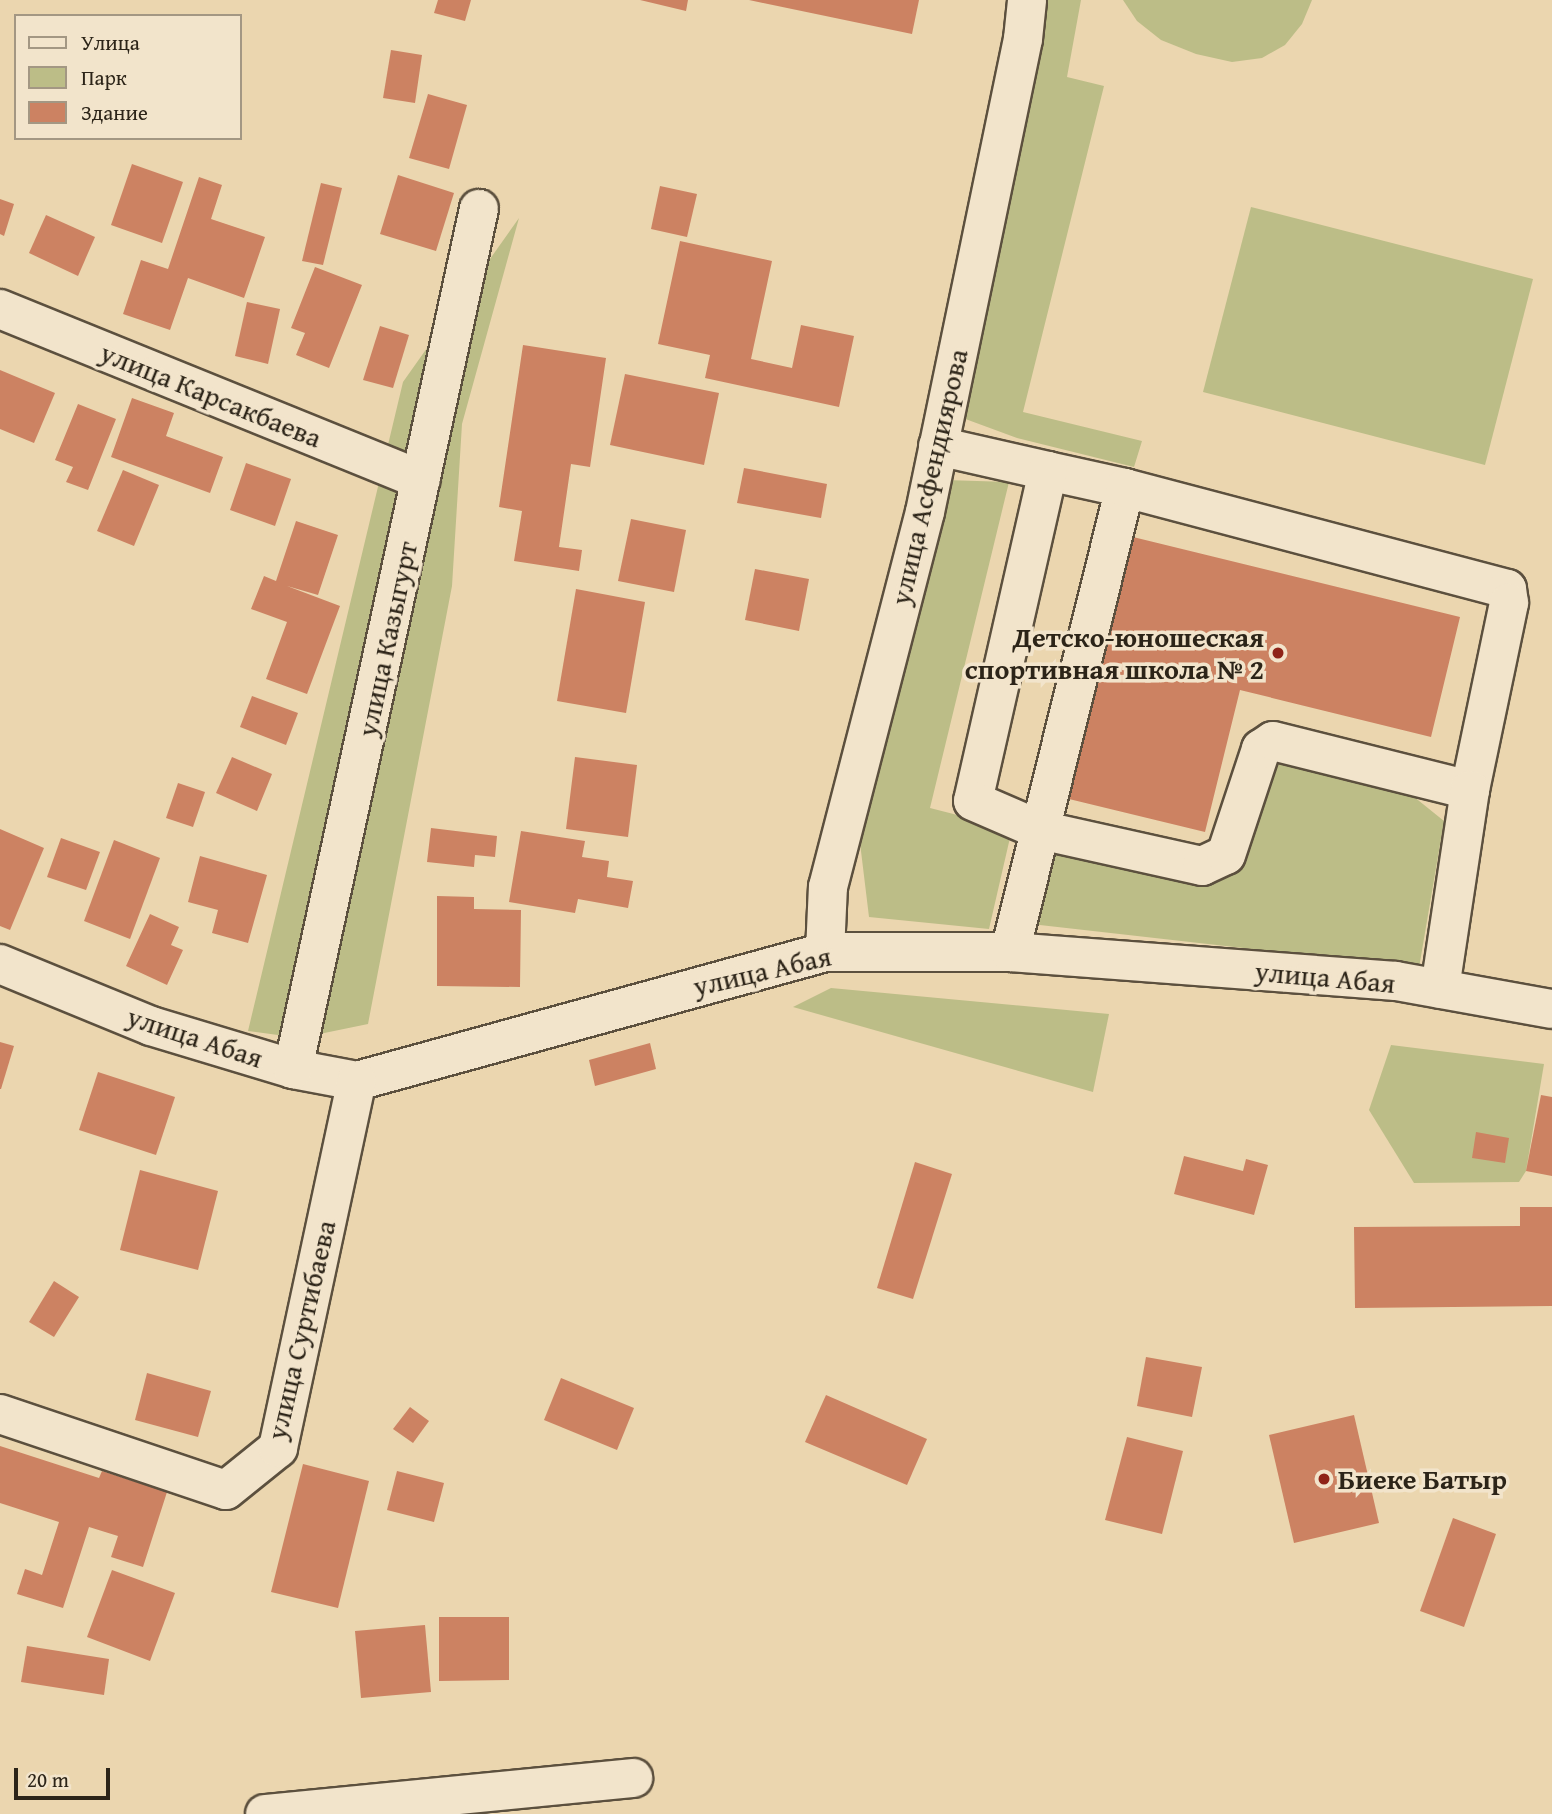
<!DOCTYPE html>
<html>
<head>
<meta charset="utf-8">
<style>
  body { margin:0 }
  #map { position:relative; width:1552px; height:1814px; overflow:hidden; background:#ebd6af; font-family:"Gentium Book Plus",serif }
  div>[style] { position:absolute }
  .green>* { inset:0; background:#bcbd87 }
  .building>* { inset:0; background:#cc8262 }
  .roads { filter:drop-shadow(2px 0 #5c503e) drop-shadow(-2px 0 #5c503e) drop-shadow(0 2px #5c503e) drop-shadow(0 -2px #5c503e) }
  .minor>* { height:38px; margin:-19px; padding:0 19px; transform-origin:19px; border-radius:19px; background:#f2e4cb }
  .dots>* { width:19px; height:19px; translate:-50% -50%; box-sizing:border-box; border:4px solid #f2e4cb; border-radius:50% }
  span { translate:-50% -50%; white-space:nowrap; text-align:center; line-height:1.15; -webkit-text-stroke:7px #f2e4cb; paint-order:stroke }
  .street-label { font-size:28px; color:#2c2418 }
  .poi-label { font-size:28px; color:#2c2418; font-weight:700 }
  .right { translate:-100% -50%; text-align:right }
  .left { translate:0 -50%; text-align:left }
  .legend { position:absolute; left:14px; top:14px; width:228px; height:126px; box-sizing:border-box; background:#f2e4cb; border:2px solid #a39783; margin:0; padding:9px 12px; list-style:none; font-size:21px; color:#2c2418 }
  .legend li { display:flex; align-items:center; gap:14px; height:35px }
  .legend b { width:35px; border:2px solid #a39783 }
  .scale { position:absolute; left:14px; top:1768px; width:96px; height:32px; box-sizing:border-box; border:4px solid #2c2418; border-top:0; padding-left:9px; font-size:21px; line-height:24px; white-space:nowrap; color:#2c2418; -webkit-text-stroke:5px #f2e4cb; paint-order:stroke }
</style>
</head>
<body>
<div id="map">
  <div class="green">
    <i style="clip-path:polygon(1042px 0,1081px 0,1067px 77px,1104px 86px,1023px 412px,1142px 441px,1134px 467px,1017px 438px,960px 417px)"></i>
    <i style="clip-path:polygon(1123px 0,1312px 0,1302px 24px,1285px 45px,1262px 58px,1232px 62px,1196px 54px,1161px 40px,1137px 21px)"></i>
    <i style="clip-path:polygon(1251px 207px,1533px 279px,1485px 465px,1203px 392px)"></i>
    <i style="clip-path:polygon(519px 218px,462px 424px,452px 586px,368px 1024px,300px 1038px,248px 1031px,403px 382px)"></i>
    <i style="clip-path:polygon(945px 480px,1009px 482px,930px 808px,1012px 829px,989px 929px,869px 917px,856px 810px)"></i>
    <i style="clip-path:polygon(1270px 756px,1408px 792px,1444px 821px,1419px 968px,1031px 924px,1049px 851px,1201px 878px)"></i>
    <i style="clip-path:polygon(831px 988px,1109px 1014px,1093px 1092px,793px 1007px)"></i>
    <i style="clip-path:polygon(1391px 1045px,1544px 1064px,1526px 1171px,1519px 1182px,1414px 1183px,1369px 1110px)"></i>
  </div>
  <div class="building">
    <i style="clip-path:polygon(438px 0,471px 0,465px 21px,434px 13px)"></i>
    <i style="clip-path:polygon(640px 0,688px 0,686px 11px)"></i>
    <i style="clip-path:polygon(749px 0,919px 0,912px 34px)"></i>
    <i style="clip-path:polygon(391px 50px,422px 55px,415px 103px,383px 98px)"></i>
    <i style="clip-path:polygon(428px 94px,467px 105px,449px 169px,409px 158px)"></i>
    <i style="clip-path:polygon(132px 164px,183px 182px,162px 243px,111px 225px)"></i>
    <i style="clip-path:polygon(398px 175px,454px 193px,436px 251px,380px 234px)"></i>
    <i style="clip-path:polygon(199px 177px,222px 185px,211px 219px,265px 237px,244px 298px,188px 278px,170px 330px,123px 314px,141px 260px,168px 269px)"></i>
    <i style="clip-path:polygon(321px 183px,342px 188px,323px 265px,302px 261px)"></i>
    <i style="clip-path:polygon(660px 186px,697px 194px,687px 237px,651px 229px)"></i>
    <i style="clip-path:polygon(0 199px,14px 204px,4px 236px,0 234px)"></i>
    <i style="clip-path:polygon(46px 215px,95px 237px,78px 276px,29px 253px)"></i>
    <i style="clip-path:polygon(680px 241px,772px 261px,751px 359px,792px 368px,801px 325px,854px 336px,839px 407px,705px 378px,710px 355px,658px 344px)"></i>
    <i style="clip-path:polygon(315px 267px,362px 285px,329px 368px,296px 355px,305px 333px,291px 328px)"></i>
    <i style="clip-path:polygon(247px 302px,280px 309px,268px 364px,235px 356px)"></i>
    <i style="clip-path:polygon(380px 326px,409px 335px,393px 388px,363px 380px)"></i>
    <i style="clip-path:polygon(523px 345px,606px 358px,590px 467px,571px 464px,559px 547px,582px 550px,579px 571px,514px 561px,522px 511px,499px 507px)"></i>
    <i style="clip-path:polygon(0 370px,55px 393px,34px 443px,0 429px)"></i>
    <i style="clip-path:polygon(625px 374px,719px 393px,704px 465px,610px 445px)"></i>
    <i style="clip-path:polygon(132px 398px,174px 413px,166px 436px,223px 457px,210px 493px,111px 457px)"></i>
    <i style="clip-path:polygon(78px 404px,116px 419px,88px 490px,66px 482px,73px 467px,55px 460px)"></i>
    <i style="clip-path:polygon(246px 463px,291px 479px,275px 526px,230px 510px)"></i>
    <i style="clip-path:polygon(744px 468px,827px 484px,821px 518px,737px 503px)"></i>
    <i style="clip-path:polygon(123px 470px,159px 485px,134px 546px,97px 531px)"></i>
    <i style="clip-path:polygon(631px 519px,686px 530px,674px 592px,618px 581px)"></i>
    <i style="clip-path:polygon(296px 521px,338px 535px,318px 595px,287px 586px,340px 606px,307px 694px,266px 679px,287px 622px,251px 609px,264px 576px,276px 581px)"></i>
    <i style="clip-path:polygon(1133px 537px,1460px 617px,1431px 737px,1240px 690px,1205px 832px,1069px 799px)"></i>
    <i style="clip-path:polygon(755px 569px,809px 579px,799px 631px,745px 620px)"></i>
    <i style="clip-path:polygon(576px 589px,645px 602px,626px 713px,557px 701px)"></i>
    <i style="clip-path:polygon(252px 696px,298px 713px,286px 745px,240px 727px)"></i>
    <i style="clip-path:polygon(232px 757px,272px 774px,257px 811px,216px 793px)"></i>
    <i style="clip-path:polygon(575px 757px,637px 765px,628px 837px,566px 829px)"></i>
    <i style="clip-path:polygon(178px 783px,205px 792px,193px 827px,166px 818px)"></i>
    <i style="clip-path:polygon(431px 828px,497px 836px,495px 857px,475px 855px,474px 867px,427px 862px)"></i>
    <i style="clip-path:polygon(0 829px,44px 848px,10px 930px,0 926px)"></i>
    <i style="clip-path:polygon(521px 831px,585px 841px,582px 857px,609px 861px,607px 877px,633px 881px,628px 908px,578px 899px,575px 913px,509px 902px)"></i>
    <i style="clip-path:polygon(61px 838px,100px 852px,86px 890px,47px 877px)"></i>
    <i style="clip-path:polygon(114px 840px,160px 858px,130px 939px,84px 921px)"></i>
    <i style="clip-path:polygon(200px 856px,267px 875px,248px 943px,212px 933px,218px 910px,188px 902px)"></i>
    <i style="clip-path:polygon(437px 896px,474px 897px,474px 909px,521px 910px,520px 987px,437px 986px)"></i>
    <i style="clip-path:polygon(150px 914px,179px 927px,171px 945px,183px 950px,167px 985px,126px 966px)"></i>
    <i style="clip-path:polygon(0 1042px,14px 1046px,1px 1089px,0 1089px)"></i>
    <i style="clip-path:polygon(650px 1043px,656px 1069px,595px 1086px,589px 1060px)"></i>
    <i style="clip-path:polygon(98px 1072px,175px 1097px,156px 1155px,79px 1130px)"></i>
    <i style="clip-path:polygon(1541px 1095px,1552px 1097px,1552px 1176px,1526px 1171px)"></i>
    <i style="clip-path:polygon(1476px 1132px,1509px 1138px,1505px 1163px,1472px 1158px)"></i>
    <i style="clip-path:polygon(1184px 1156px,1243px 1171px,1246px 1159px,1268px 1165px,1254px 1215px,1174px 1194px)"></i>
    <i style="clip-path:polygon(915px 1162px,952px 1174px,913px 1299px,877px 1288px)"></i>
    <i style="clip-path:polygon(140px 1170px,218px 1191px,198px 1270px,120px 1250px)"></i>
    <i style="clip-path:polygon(1520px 1207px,1552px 1207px,1552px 1306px,1355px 1308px,1354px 1227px,1520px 1226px)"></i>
    <i style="clip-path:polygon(54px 1281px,79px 1297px,54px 1337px,29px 1322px)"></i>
    <i style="clip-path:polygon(1146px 1357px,1202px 1367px,1192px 1417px,1137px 1406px)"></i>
    <i style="clip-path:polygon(147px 1373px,211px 1391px,198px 1437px,135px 1420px)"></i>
    <i style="clip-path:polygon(561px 1378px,634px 1408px,617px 1450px,544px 1420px)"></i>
    <i style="clip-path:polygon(826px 1395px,927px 1439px,907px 1485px,805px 1442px)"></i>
    <i style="clip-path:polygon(410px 1407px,429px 1421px,413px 1443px,393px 1429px)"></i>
    <i style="clip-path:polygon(1354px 1415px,1379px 1523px,1294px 1543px,1269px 1435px)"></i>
    <i style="clip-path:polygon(1127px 1437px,1183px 1451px,1162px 1534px,1105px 1520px)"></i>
    <i style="clip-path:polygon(0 1446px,99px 1478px,102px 1471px,167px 1492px,143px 1567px,111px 1557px,118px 1536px,89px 1527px,63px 1608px,17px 1594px,25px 1569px,42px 1575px,59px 1522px,0 1503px)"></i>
    <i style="clip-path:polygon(303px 1464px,369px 1481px,338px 1608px,271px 1592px)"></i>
    <i style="clip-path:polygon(397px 1471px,444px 1483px,434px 1522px,387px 1510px)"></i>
    <i style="clip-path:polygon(1453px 1518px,1496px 1534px,1464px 1627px,1420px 1611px)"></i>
    <i style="clip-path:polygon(112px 1570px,175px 1593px,150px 1661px,87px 1637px)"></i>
    <i style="clip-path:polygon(439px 1617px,509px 1617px,509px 1680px,439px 1681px)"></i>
    <i style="clip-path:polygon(425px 1625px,431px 1692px,361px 1698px,355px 1631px)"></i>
    <i style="clip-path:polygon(27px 1646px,109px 1659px,104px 1695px,21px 1682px)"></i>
  </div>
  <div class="roads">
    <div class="minor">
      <i style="left:0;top:309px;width:454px;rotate:22.1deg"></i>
      <i style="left:938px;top:446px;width:113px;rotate:12.8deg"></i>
      <i style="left:1125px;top:488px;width:79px;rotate:-167.6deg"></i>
      <i style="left:1048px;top:471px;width:338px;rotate:102.8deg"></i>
      <i style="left:973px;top:801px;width:73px;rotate:23.4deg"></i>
      <i style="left:1040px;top:830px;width:166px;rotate:12.5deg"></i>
      <i style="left:1202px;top:866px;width:26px;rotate:-25deg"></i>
      <i style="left:1226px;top:855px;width:112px;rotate:-71.7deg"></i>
      <i style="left:1261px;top:749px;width:14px;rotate:-34deg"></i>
      <i style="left:1273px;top:741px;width:203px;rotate:14deg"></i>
      <i style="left:825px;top:952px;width:65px;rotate:-87.4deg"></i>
      <i style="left:828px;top:887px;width:387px;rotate:-75.5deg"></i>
      <i style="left:925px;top:512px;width:483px;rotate:-78.3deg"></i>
      <i style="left:1023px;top:39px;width:39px;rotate:-84deg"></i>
      <i style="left:1010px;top:952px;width:478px;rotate:-76.1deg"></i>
      <i style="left:1125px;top:488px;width:395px;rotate:14.8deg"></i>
      <i style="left:1507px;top:589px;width:14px;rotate:82deg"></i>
      <i style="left:1509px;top:603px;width:191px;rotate:101.8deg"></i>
      <i style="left:1470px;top:790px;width:201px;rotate:98.6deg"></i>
      <i style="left:0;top:964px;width:163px;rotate:22.3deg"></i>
      <i style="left:151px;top:1026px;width:148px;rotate:16.8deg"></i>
      <i style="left:293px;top:1069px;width:65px;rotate:10.6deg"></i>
      <i style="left:357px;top:1081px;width:485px;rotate:-15.4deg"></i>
      <i style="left:825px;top:952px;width:185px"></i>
      <i style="left:1010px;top:952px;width:387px;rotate:4.3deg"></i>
      <i style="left:1396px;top:981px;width:158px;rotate:10.2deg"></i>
      <i style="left:293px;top:1069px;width:880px;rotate:-77.8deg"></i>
      <i style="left:0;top:1414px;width:238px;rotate:18.6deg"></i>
      <i style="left:226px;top:1490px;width:67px;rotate:-38.9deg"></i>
      <i style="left:278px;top:1448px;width:375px;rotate:-77.9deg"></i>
      <i style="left:265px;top:1814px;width:370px;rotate:-5.6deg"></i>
    </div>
  </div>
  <div class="dots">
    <i style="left:1278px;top:653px;background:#8f2418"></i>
    <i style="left:1324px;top:1479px;background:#8f2418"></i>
  </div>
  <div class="street-label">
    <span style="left:211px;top:395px;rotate:22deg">улица Карсакбаева</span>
    <span style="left:929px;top:477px;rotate:-77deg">улица Асфендиярова</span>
    <span style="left:387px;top:639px;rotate:-78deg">улица Казыгурт</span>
    <span style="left:762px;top:971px;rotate:-13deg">улица Абая</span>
    <span style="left:1325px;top:977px;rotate:5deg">улица Абая</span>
    <span style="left:195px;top:1037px;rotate:18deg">улица Абая</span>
    <span style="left:301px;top:1330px;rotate:-77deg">улица Суртибаева</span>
  </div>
  <div class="poi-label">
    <span class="right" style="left:1264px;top:653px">Детско-юношеская<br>спортивная школа № 2</span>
    <span class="left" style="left:1338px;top:1479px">Биеке Батыр</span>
  </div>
  <ul class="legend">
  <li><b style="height:9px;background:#f2e4cb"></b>Улица</li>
  <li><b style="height:19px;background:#bcbd87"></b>Парк</li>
  <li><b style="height:19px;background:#cc8262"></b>Здание</li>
  </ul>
  <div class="scale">20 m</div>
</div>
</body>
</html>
